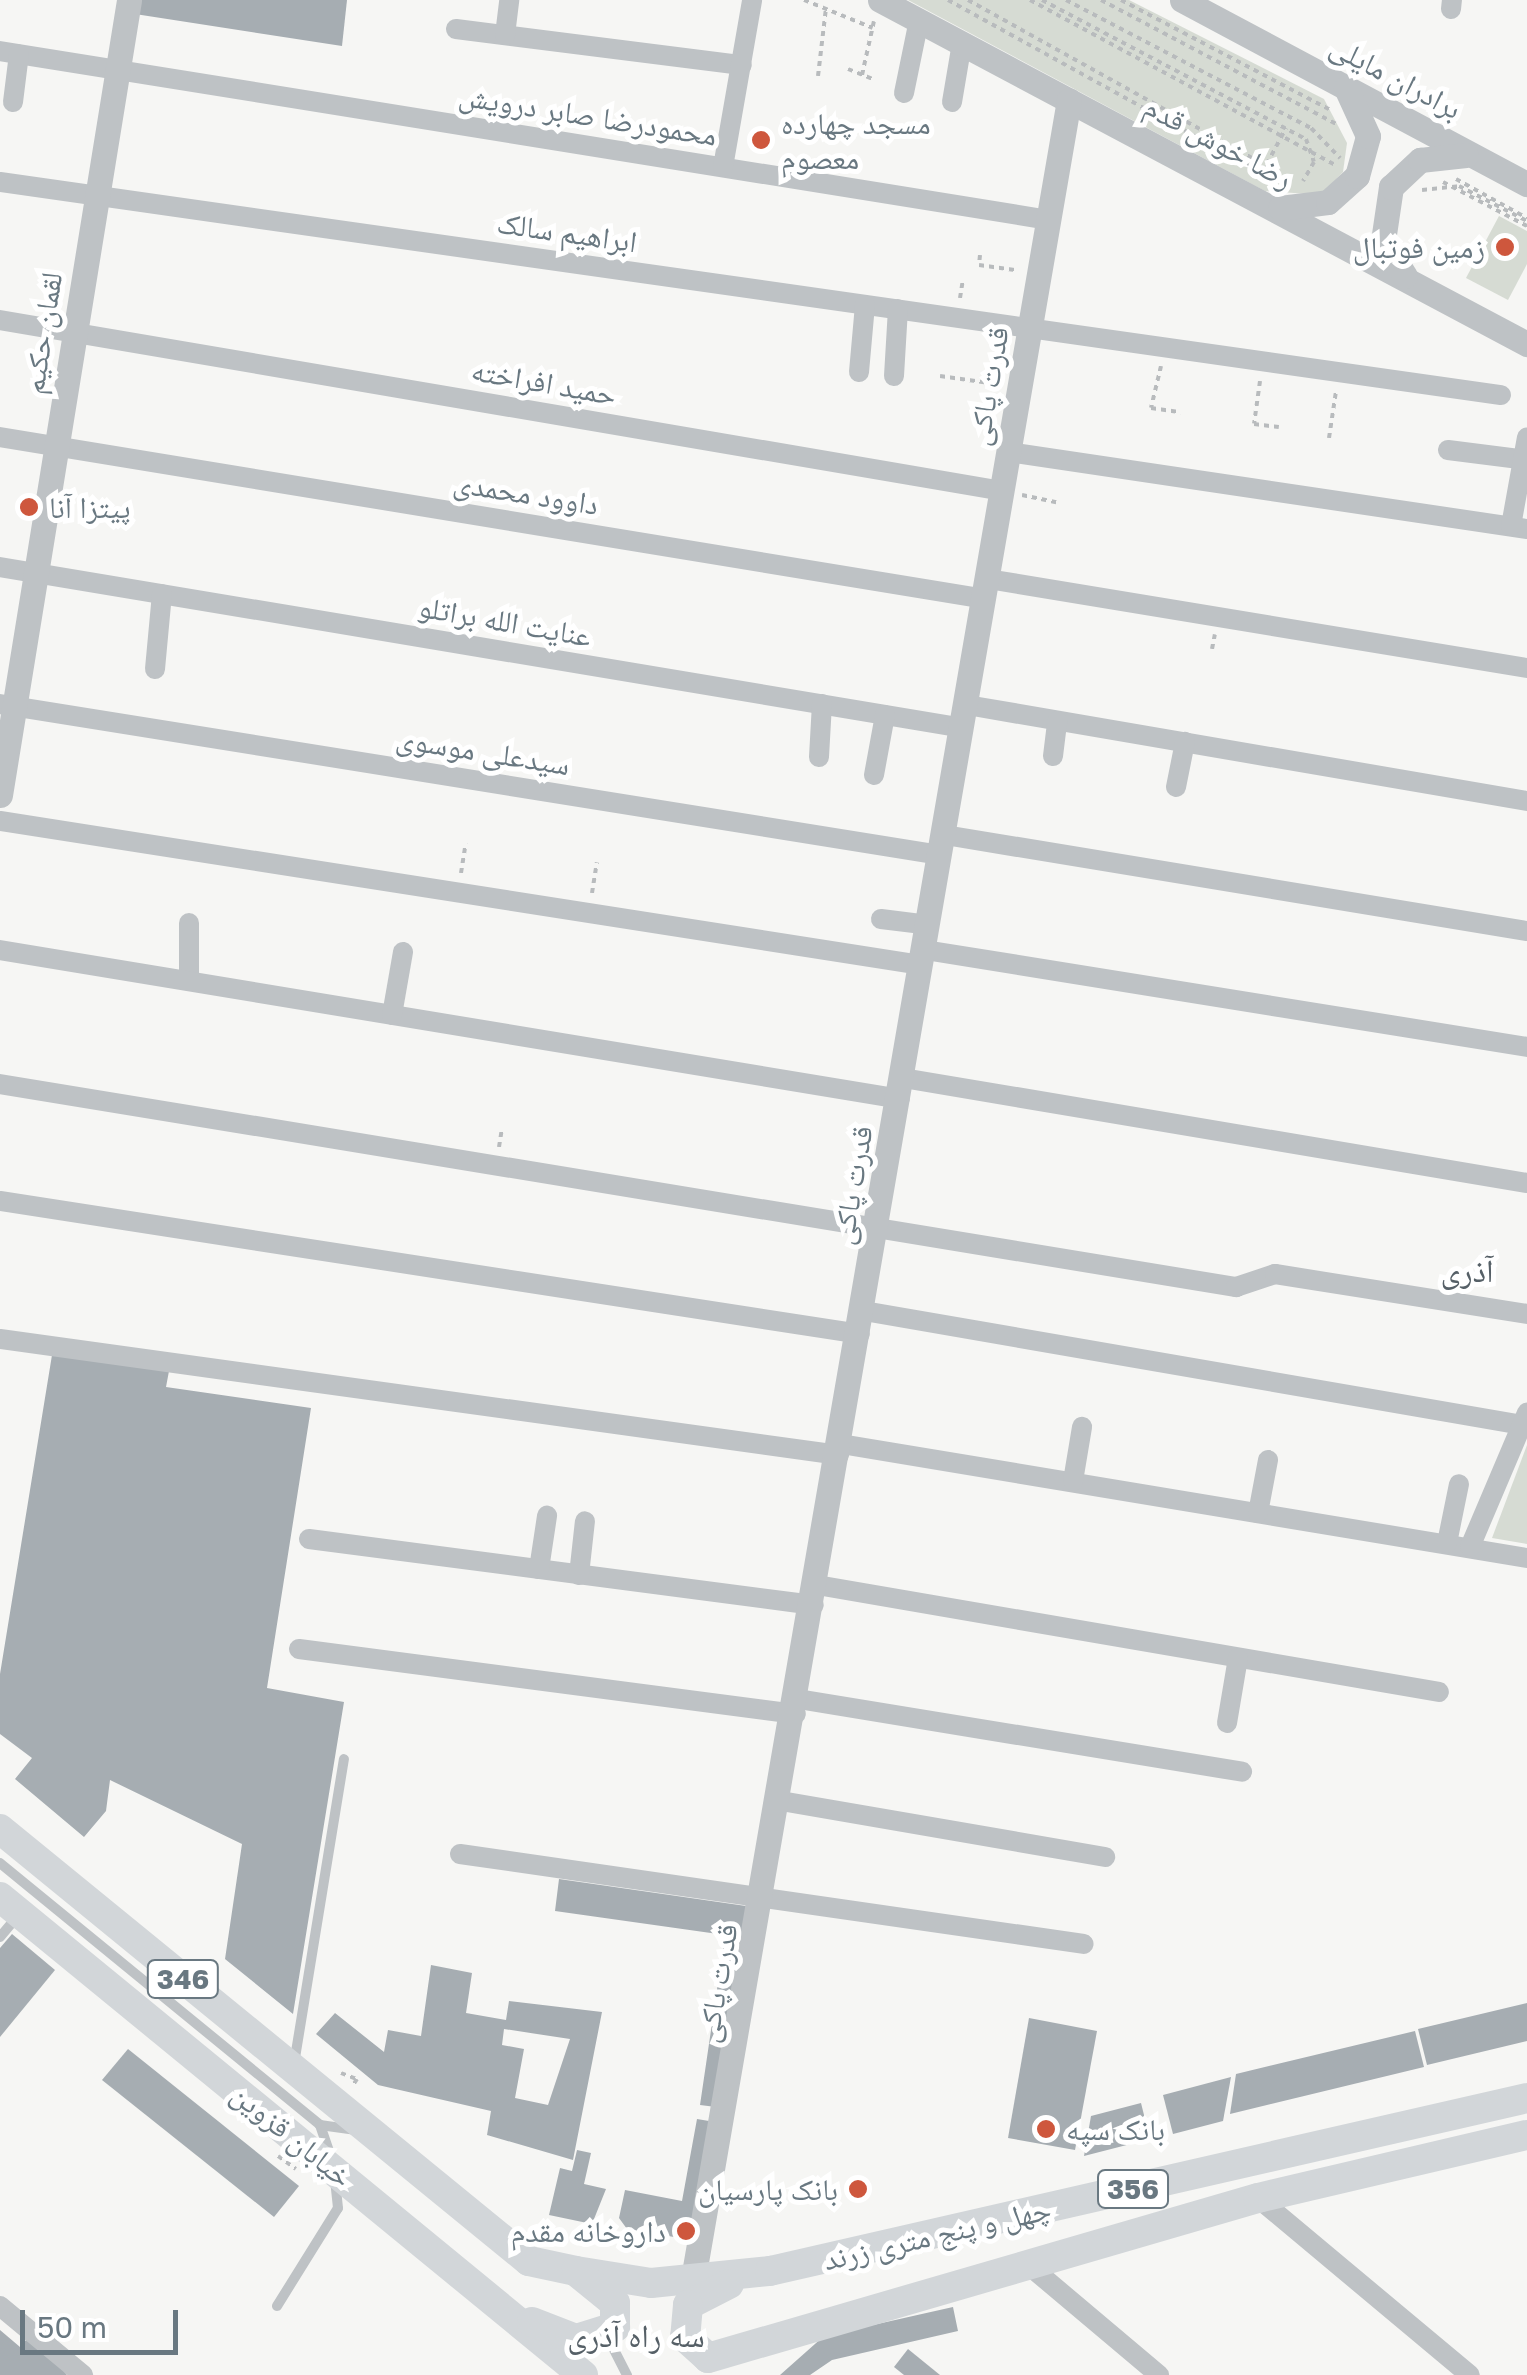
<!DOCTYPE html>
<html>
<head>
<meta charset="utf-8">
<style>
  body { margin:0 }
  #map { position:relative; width:1527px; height:2375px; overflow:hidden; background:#f6f6f4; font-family:"Golos Text","Noto Naskh Arabic",sans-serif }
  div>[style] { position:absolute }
  .green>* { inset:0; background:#d6dbd3 }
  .building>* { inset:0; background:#a6adb2 }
  .path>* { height:4px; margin-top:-2px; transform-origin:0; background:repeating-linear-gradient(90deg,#b8bbbd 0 5px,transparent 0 10px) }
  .service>* { height:10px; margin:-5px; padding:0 5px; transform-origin:5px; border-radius:5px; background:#bec2c5 }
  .minor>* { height:20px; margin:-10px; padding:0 10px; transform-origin:10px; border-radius:10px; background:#bec2c5 }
  .tertiary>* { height:25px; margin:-12.5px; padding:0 12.5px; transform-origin:12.5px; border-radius:12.5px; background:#bec2c5 }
  .primary>* { height:30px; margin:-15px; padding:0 15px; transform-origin:15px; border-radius:15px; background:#d2d6d9 }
  .dots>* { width:28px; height:28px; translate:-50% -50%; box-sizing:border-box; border:5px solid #fff; border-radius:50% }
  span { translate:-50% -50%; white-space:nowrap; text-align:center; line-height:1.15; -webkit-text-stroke:10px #fff; paint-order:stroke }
  .shield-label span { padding:2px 8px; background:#fff; border:2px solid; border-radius:8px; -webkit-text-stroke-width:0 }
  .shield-label { font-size:28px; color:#697881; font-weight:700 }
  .street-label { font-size:30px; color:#697881 }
  .poi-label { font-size:30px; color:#697881 }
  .left { translate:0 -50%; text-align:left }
  .right { translate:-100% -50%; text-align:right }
  .neighbourhood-label { font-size:32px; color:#566067 }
  .scale { position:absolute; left:20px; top:2310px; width:158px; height:45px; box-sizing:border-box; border:5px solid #697881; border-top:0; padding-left:12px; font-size:30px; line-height:35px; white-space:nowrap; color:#697881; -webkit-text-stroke:8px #fff; paint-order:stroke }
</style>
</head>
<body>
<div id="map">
  <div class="green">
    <i style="clip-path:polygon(908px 0,1129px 0,1324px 99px,1347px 143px,1343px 172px,1321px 195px,1265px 191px)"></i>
    <i style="clip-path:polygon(1499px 216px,1527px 231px,1527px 264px,1508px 300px,1466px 278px)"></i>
    <i style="clip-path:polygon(1527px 1445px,1527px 1544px,1492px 1538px)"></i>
  </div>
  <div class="building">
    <i style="clip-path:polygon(137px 0,347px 0,342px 46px,135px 14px)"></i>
    <i style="clip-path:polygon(52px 1355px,169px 1371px,166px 1387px,311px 1408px,267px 1688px,344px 1702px,293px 2014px,225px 1959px,242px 1844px,110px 1780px,106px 1811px,84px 1837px,15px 1779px,32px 1758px,0 1734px,0 1674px)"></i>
    <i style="clip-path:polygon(559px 1879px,746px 1906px,716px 2107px,700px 2105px,725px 1935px,555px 1911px)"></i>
    <i style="clip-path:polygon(12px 1934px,55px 1970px,0 2037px,0 1948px)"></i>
    <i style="clip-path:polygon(evenodd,431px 1965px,472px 1973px,466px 2013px,506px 2020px,509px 2001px,602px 2012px,573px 2160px,487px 2135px,491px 2111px,378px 2085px,316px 2034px,335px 2013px,384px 2052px,388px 2030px,421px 2036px,431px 1965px,504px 2029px,570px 2039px,548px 2105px,515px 2098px,524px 2049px,502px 2045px,504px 2029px)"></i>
    <i style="clip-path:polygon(1527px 2003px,1527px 2041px,1427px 2065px,1418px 2029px)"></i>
    <i style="clip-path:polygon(1029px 2018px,1097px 2031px,1075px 2150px,1008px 2138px)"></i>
    <i style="clip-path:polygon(1415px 2031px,1424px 2067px,1230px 2114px,1236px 2074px)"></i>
    <i style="clip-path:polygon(128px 2049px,299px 2186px,274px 2217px,102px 2080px)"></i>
    <i style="clip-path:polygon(1231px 2077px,1223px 2121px,1173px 2134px,1163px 2095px)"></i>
    <i style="clip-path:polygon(1141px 2103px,1150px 2139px,1084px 2156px,1091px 2116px)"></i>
    <i style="clip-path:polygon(697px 2119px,715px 2122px,696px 2233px,686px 2239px,627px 2229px,619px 2218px,625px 2190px,682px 2201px)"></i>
    <i style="clip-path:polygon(577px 2150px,591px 2153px,584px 2184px,606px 2189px,592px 2224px,549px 2215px,560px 2168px,572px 2171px)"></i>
    <i style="clip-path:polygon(953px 2307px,958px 2331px,832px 2360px,810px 2375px,780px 2375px,824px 2336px)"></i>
    <i style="clip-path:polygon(0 2330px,20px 2347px,32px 2333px,67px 2375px,0 2375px)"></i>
    <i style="clip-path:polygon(908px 2349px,940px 2375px,904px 2375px,894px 2367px)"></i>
  </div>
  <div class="path">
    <i style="left:804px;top:0;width:74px;rotate:22.1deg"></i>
    <i style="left:948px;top:0;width:359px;rotate:28.9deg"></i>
    <i style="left:1262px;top:173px;width:51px;rotate:-61.9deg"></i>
    <i style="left:968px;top:0;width:341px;rotate:29.1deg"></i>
    <i style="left:1030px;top:0;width:347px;rotate:28.4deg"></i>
    <i style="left:1042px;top:0;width:298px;rotate:27.8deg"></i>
    <i style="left:1306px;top:139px;width:24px;rotate:71deg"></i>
    <i style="left:1314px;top:162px;width:22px;rotate:120deg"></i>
    <i style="left:1066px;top:0;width:276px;rotate:27.6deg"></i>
    <i style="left:1311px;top:128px;width:42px;rotate:46deg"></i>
    <i style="left:1101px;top:0;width:268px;rotate:27.8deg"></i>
    <i style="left:1121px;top:0;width:235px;rotate:27.7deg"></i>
    <i style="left:848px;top:69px;width:29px;rotate:22deg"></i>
    <i style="left:862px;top:75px;width:55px;rotate:-77.5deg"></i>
    <i style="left:818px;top:76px;width:68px;rotate:-83.3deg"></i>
    <i style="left:1456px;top:179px;width:81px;rotate:28.8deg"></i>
    <i style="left:1443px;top:182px;width:95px;rotate:27.6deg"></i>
    <i style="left:1422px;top:190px;width:37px;rotate:-6deg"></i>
    <i style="left:1459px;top:186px;width:76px;rotate:27.2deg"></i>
    <i style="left:980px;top:255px;width:10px;rotate:96deg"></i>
    <i style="left:979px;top:265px;width:36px;rotate:8deg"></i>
    <i style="left:960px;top:298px;width:19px;rotate:-81deg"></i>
    <i style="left:1161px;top:366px;width:43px;rotate:103.4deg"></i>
    <i style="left:1151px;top:408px;width:30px;rotate:8deg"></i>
    <i style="left:940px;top:376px;width:57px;rotate:8.1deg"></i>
    <i style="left:1260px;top:381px;width:43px;rotate:97.9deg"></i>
    <i style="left:1254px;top:424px;width:25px;rotate:7deg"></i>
    <i style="left:1329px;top:438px;width:48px;rotate:-81.5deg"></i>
    <i style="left:1022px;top:495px;width:35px;rotate:12deg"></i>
    <i style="left:1212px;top:649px;width:15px;rotate:-79deg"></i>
    <i style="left:461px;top:873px;width:30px;rotate:-81deg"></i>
    <i style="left:592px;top:893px;width:31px;rotate:-81deg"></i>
    <i style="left:499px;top:1147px;width:18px;rotate:-81deg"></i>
    <i style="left:341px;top:2073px;width:17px;rotate:21deg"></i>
    <i style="left:357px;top:2079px;width:7px;rotate:124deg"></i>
    <i style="left:278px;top:2156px;width:22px;rotate:36deg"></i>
  </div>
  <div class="service">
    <i style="left:0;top:1863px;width:414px;rotate:39.3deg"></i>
    <i style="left:320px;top:2125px;width:35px;rotate:8deg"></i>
    <i style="left:0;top:1937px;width:30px;rotate:-50deg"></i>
    <i style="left:294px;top:2064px;width:309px;rotate:-80.7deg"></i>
    <i style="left:320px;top:2125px;width:34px;rotate:71deg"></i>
    <i style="left:277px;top:2306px;width:115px;rotate:-58.1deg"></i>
    <i style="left:338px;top:2208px;width:30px;rotate:-96deg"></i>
    <i style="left:607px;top:2336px;width:44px;rotate:62.9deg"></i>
  </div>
  <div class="minor">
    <i style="left:1451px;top:9px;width:9px;rotate:-84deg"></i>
    <i style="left:456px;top:29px;width:288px;rotate:7.2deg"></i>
    <i style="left:505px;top:35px;width:35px;rotate:-83deg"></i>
    <i style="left:0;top:51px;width:1063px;rotate:9.15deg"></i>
    <i style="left:904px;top:93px;width:75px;rotate:-78.4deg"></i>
    <i style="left:13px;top:102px;width:48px;rotate:-82.9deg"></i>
    <i style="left:952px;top:102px;width:60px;rotate:-80.4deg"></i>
    <i style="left:723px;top:167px;width:169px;rotate:-80.1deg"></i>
    <i style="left:0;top:182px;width:1516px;rotate:8.08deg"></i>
    <i style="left:0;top:320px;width:1017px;rotate:9.68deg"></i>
    <i style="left:859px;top:372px;width:67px;rotate:-84.9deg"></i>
    <i style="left:894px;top:376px;width:67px;rotate:-86.6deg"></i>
    <i style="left:0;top:437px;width:998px;rotate:9.34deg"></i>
    <i style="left:1448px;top:450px;width:80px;rotate:7.2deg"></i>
    <i style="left:1009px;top:452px;width:524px;rotate:8.46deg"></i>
    <i style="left:1511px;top:526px;width:90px;rotate:-79.8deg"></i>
    <i style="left:0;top:567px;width:976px;rotate:9.49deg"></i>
    <i style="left:988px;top:579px;width:546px;rotate:9.38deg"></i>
    <i style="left:155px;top:669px;width:75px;rotate:-84.7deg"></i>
    <i style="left:0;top:704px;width:953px;rotate:9.12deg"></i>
    <i style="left:967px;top:705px;width:568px;rotate:9.73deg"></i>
    <i style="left:1053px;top:756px;width:35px;rotate:-83deg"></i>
    <i style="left:819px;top:757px;width:53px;rotate:-86.8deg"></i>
    <i style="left:874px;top:775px;width:61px;rotate:-79.6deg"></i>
    <i style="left:1176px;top:787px;width:46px;rotate:-78.7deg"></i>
    <i style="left:0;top:821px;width:933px;rotate:8.88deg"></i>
    <i style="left:945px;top:835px;width:590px;rotate:9.37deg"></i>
    <i style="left:881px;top:919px;width:48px;rotate:7.1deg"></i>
    <i style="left:189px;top:923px;width:58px;rotate:90deg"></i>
    <i style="left:0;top:950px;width:912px;rotate:9.4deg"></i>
    <i style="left:925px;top:950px;width:610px;rotate:9.15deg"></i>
    <i style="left:392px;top:1015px;width:64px;rotate:-80.1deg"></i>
    <i style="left:903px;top:1078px;width:633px;rotate:9.55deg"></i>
    <i style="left:0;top:1084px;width:1253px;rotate:9.33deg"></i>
    <i style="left:1236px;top:1287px;width:41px;rotate:-18.4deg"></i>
    <i style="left:1275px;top:1274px;width:255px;rotate:9deg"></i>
    <i style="left:0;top:1201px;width:870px;rotate:8.79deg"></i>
    <i style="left:864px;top:1311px;width:663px;rotate:9.82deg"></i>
    <i style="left:0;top:1339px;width:847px;rotate:7.87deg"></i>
    <i style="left:841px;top:1444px;width:695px;rotate:9.44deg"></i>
    <i style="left:1073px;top:1481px;width:55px;rotate:-80.5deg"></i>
    <i style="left:1258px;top:1513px;width:54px;rotate:-79.3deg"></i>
    <i style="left:309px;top:1539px;width:509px;rotate:7.45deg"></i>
    <i style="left:1447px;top:1543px;width:60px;rotate:-78.5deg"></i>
    <i style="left:1470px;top:1547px;width:146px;rotate:-67deg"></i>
    <i style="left:539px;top:1569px;width:54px;rotate:-81.4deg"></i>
    <i style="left:579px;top:1575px;width:54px;rotate:-83.7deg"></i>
    <i style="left:817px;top:1585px;width:631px;rotate:9.76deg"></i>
    <i style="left:299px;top:1649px;width:501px;rotate:7.45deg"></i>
    <i style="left:798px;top:1699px;width:450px;rotate:9.3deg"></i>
    <i style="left:1227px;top:1723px;width:66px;rotate:-80.4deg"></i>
    <i style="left:781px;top:1801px;width:329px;rotate:9.8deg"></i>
    <i style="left:460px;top:1854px;width:630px;rotate:8.21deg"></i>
    <i style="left:1258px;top:2198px;width:276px;rotate:39.9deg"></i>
    <i style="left:1026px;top:2263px;width:174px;rotate:40.1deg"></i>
    <i style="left:0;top:2306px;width:108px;rotate:39.7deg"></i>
  </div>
  <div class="tertiary">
    <i style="left:880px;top:0;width:733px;rotate:28deg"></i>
    <i style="left:1182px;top:0;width:391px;rotate:28.1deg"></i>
    <i style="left:1280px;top:208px;width:48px;rotate:-7.1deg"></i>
    <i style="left:1328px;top:202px;width:39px;rotate:-42deg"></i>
    <i style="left:1357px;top:176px;width:41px;rotate:-74.6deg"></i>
    <i style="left:1368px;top:136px;width:53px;rotate:-114.6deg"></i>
    <i style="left:1405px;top:276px;width:41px;rotate:-122.2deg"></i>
    <i style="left:1383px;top:241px;width:55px;rotate:-81.6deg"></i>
    <i style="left:1391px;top:187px;width:40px;rotate:-43deg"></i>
    <i style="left:1420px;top:160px;width:46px;rotate:-6.2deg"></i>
    <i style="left:0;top:795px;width:805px;rotate:-80.78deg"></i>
    <i style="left:693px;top:2279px;width:2211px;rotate:-80.21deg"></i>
  </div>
  <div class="primary">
    <i style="left:0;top:1829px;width:683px;rotate:39.24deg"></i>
    <i style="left:529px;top:2261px;width:48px;rotate:12deg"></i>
    <i style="left:576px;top:2271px;width:76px;rotate:9.1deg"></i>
    <i style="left:651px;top:2283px;width:120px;rotate:-5.8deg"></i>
    <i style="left:770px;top:2271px;width:777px;rotate:-12.87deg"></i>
    <i style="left:0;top:1897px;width:754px;rotate:39.35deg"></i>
    <i style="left:729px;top:2284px;width:46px;rotate:152.9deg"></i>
    <i style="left:688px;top:2305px;width:32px;rotate:95deg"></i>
    <i style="left:685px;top:2337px;width:31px;rotate:42deg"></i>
    <i style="left:708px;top:2358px;width:573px;rotate:-16.22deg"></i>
    <i style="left:1258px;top:2198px;width:276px;rotate:-13.2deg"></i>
    <i style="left:532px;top:2322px;width:47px;rotate:21.1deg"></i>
    <i style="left:576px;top:2339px;width:41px;rotate:-17.1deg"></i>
    <i style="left:615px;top:2327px;width:24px;rotate:-90deg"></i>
    <i style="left:615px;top:2303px;width:48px;rotate:-141deg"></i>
  </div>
  <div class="dots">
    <i style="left:761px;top:140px;background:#ce573d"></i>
    <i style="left:1505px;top:247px;background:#ce573d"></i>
    <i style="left:29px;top:507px;background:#ce573d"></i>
    <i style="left:1046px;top:2129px;background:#ce573d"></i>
    <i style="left:858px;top:2189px;background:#ce573d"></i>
    <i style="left:686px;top:2231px;background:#ce573d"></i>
  </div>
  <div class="shield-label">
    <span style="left:183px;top:1979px">346</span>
    <span style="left:1133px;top:2189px">356</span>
  </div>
  <div class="street-label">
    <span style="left:1396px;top:77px;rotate:28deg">برادران مایلی</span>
    <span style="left:588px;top:115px;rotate:9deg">محمودرضا صابر درویش</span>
    <span style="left:1219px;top:142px;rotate:28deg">رضا خوش قدم</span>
    <span style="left:567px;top:232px;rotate:8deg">ابراهیم سالک</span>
    <span style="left:42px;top:333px;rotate:-81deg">لقمان حکیم</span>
    <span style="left:544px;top:382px;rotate:10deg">حمید افراخته</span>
    <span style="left:988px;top:386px;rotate:-80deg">قدرت پاکی</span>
    <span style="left:526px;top:493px;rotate:9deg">داوود محمدی</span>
    <span style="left:505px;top:621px;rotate:10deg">عنایت الله براتلو</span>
    <span style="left:483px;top:751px;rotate:9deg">سیدعلی موسوی</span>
    <span style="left:852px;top:1185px;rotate:-80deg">قدرت پاکی</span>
    <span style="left:717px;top:1983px;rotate:-80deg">قدرت پاکی</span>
    <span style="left:292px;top:2135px;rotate:39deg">خیابان قزوین</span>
    <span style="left:937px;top:2234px;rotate:-13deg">چهل و پنج متری زرند</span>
  </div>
  <div class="poi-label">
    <span class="left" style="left:781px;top:140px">مسجد چهارده<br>معصوم</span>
    <span class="right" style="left:1485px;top:247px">زمین فوتبال</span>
    <span class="left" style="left:49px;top:507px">پیتزا آنا</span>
    <span class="left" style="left:1066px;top:2129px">بانک سپه</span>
    <span class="right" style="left:838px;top:2189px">بانک پارسیان</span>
    <span class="right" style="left:666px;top:2231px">داروخانه مقدم</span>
  </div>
  <div class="neighbourhood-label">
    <span style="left:1467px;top:1270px">آذری</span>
    <span style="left:636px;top:2335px">سه راه آذری</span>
  </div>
  <div class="scale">50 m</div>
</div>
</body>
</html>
